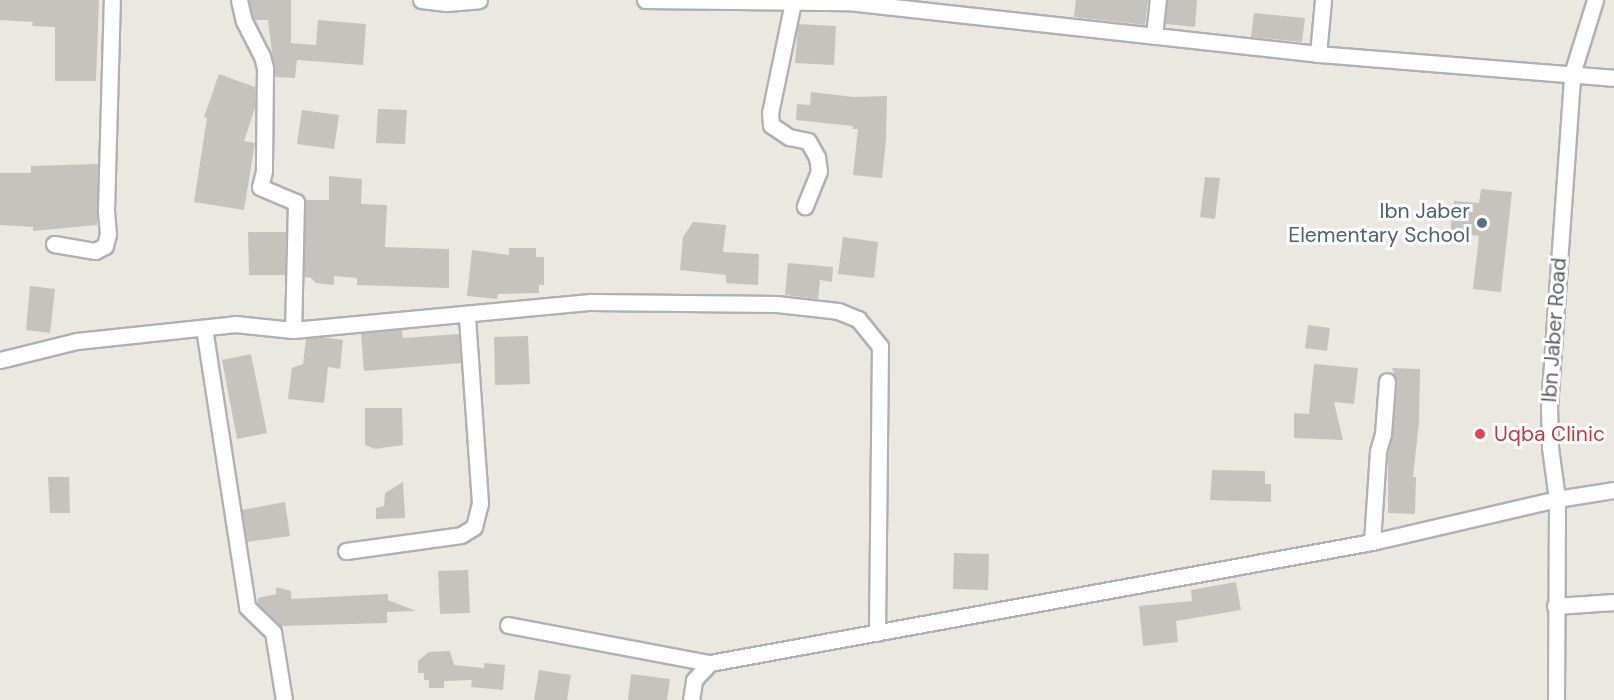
<!DOCTYPE html>
<html>
<head>
<meta charset="utf-8">
<style>
  body { margin:0 }
  #map { position:relative; width:1614px; height:700px; overflow:hidden; background:#ebe8e1; font-family:"DM Sans",sans-serif }
  div>[style] { position:absolute }
  .building>* { inset:0; background:#c6c3be }
  .roads { filter:drop-shadow(2px 0 #afb2b5) drop-shadow(-2px 0 #afb2b5) drop-shadow(0 2px #afb2b5) drop-shadow(0 -2px #afb2b5) }
  .minor>* { height:15px; margin:-7.5px; padding:0 7.5px; transform-origin:7.5px; border-radius:7.5px; background:#fff }
  .dots>* { width:16px; height:16px; translate:-50% -50%; box-sizing:border-box; border:3px solid #fff; border-radius:50% }
  span { translate:-50% -50%; white-space:nowrap; text-align:center; line-height:1.15; -webkit-text-stroke:6px #fff; paint-order:stroke }
  .service-label { font-size:21px; color:#4e5e75 }
  .right { translate:-100% -50%; text-align:right }
  .street-label { font-size:21px; color:#5a5d60 }
  .health-label { font-size:21px; color:#be3a42 }
  .left { translate:0 -50%; text-align:left }
</style>
</head>
<body>
<div id="map">
  <div class="building">
    <i style="clip-path:polygon(0 0,99px 0,96px 81px,55px 81px,55px 27px,32px 26px,33px 22px,0 20px)"></i>
    <i style="clip-path:polygon(249px 0,291px 0,291px 43px,316px 45px,318px 20px,366px 24px,363px 65px,297px 60px,295px 78px,275px 77px,268px 20px,254px 20px)"></i>
    <i style="clip-path:polygon(1076px 0,1148px 0,1145px 25px,1074px 17px)"></i>
    <i style="clip-path:polygon(1168px 0,1197px 0,1195px 27px,1165px 24px)"></i>
    <i style="clip-path:polygon(1254px 13px,1305px 18px,1302px 42px,1251px 37px)"></i>
    <i style="clip-path:polygon(798px 24px,836px 26px,834px 65px,795px 63px)"></i>
    <i style="clip-path:polygon(219px 74px,255px 87px,255px 108px,244px 141px,255px 143px,244px 210px,194px 202px,207px 118px,204px 117px)"></i>
    <i style="clip-path:polygon(811px 92px,854px 97px,887px 96px,886px 140px,882px 178px,853px 175px,858px 129px,853px 129px,853px 126px,796px 120px,797px 104px,810px 105px)"></i>
    <i style="clip-path:polygon(378px 109px,407px 110px,405px 144px,376px 143px)"></i>
    <i style="clip-path:polygon(302px 110px,339px 115px,334px 149px,297px 144px)"></i>
    <i style="clip-path:polygon(98px 164px,97px 225px,33px 231px,33px 227px,0 225px,0 173px,31px 173px,31px 166px)"></i>
    <i style="clip-path:polygon(329px 176px,362px 179px,361px 204px,387px 205px,385px 247px,449px 249px,449px 288px,357px 285px,357px 278px,334px 276px,334px 285px,316px 283px,311px 278px,305px 277px,305px 200px,329px 200px)"></i>
    <i style="clip-path:polygon(1205px 177px,1220px 178px,1215px 219px,1200px 217px)"></i>
    <i style="clip-path:polygon(1481px 189px,1512px 192px,1501px 292px,1473px 289px,1479px 236px,1450px 233px,1454px 201px,1479px 203px)"></i>
    <i style="clip-path:polygon(693px 222px,726px 225px,723px 252px,759px 254px,758px 285px,726px 283px,726px 275px,680px 270px,683px 237px)"></i>
    <i style="clip-path:polygon(248px 232px,286px 232px,285px 275px,249px 275px)"></i>
    <i style="clip-path:polygon(843px 237px,878px 242px,874px 278px,838px 274px)"></i>
    <i style="clip-path:polygon(509px 248px,536px 248px,536px 257px,544px 257px,544px 285px,539px 285px,539px 293px,498px 294px,497px 299px,467px 296px,472px 250px,509px 255px)"></i>
    <i style="clip-path:polygon(788px 263px,833px 267px,832px 282px,820px 280px,818px 299px,785px 295px)"></i>
    <i style="clip-path:polygon(30px 286px,55px 289px,50px 333px,26px 330px)"></i>
    <i style="clip-path:polygon(1308px 325px,1330px 328px,1327px 351px,1305px 348px)"></i>
    <i style="clip-path:polygon(402px 330px,403px 338px,459px 334px,461px 363px,364px 371px,361px 333px)"></i>
    <i style="clip-path:polygon(528px 336px,530px 384px,495px 385px,494px 337px)"></i>
    <i style="clip-path:polygon(321px 337px,343px 340px,340px 369px,328px 367px,324px 403px,288px 399px,292px 368px,303px 364px,306px 339px)"></i>
    <i style="clip-path:polygon(251px 354px,267px 433px,237px 439px,222px 360px)"></i>
    <i style="clip-path:polygon(1314px 364px,1358px 368px,1354px 404px,1334px 402px,1343px 440px,1294px 438px,1294px 413px,1309px 414px)"></i>
    <i style="clip-path:polygon(1392px 368px,1420px 369px,1419px 422px,1413px 477px,1416px 477px,1415px 514px,1388px 513px,1388px 455px,1393px 435px,1397px 382px)"></i>
    <i style="clip-path:polygon(365px 408px,402px 408px,403px 445px,375px 449px,365px 445px)"></i>
    <i style="clip-path:polygon(1212px 470px,1265px 471px,1265px 484px,1271px 484px,1271px 502px,1210px 500px)"></i>
    <i style="clip-path:polygon(48px 477px,69px 477px,70px 513px,50px 513px)"></i>
    <i style="clip-path:polygon(403px 482px,405px 518px,376px 519px,376px 508px,384px 506px,385px 493px)"></i>
    <i style="clip-path:polygon(285px 502px,290px 536px,247px 542px,242px 510px)"></i>
    <i style="clip-path:polygon(954px 553px,989px 554px,988px 590px,953px 589px)"></i>
    <i style="clip-path:polygon(468px 570px,470px 613px,440px 614px,438px 571px)"></i>
    <i style="clip-path:polygon(1236px 582px,1241px 610px,1176px 621px,1178px 642px,1143px 646px,1139px 606px,1192px 601px,1191px 590px)"></i>
    <i style="clip-path:polygon(276px 587px,291px 591px,291px 599px,388px 594px,388px 600px,416px 611px,387px 612px,387px 623px,280px 626px,258px 604px,258px 598px,276px 594px)"></i>
    <i style="clip-path:polygon(450px 651px,454px 665px,484px 668px,484px 663px,505px 665px,503px 690px,471px 687px,472px 680px,444px 681px,444px 688px,429px 688px,429px 680px,424px 680px,424px 673px,418px 673px,418px 661px,429px 652px)"></i>
    <i style="clip-path:polygon(539px 670px,571px 675px,567px 700px,534px 700px)"></i>
    <i style="clip-path:polygon(631px 674px,670px 679px,667px 700px,628px 700px)"></i>
  </div>
  <div class="roads">
    <div class="minor">
      <i style="left:239px;top:0;width:22px;rotate:77deg"></i>
      <i style="left:244px;top:21px;width:39px;rotate:63deg"></i>
      <i style="left:262px;top:56px;width:12px;rotate:76deg"></i>
      <i style="left:265px;top:68px;width:103px;rotate:90.6deg"></i>
      <i style="left:264px;top:171px;width:16px;rotate:104deg"></i>
      <i style="left:260px;top:187px;width:39px;rotate:23deg"></i>
      <i style="left:296px;top:202px;width:128px;rotate:91.3deg"></i>
      <i style="left:421px;top:0;width:26px;rotate:7deg"></i>
      <i style="left:447px;top:3px;width:32px;rotate:-5deg"></i>
      <i style="left:645px;top:0;width:203px;rotate:0.6deg"></i>
      <i style="left:848px;top:2px;width:473px;rotate:6.3deg"></i>
      <i style="left:1318px;top:54px;width:297px;rotate:4.6deg"></i>
      <i style="left:793px;top:2px;width:113px;rotate:101.7deg"></i>
      <i style="left:770px;top:113px;width:12px;rotate:85deg"></i>
      <i style="left:771px;top:125px;width:22px;rotate:34deg"></i>
      <i style="left:789px;top:137px;width:19px;rotate:12deg"></i>
      <i style="left:808px;top:141px;width:18px;rotate:61deg"></i>
      <i style="left:817px;top:157px;width:14px;rotate:82deg"></i>
      <i style="left:819px;top:171px;width:38px;rotate:112deg"></i>
      <i style="left:1154px;top:36px;width:36px;rotate:-84deg"></i>
      <i style="left:1318px;top:54px;width:54px;rotate:-84.7deg"></i>
      <i style="left:54px;top:244px;width:42px;rotate:9.7deg"></i>
      <i style="left:95px;top:251px;width:11px;rotate:-27deg"></i>
      <i style="left:105px;top:246px;width:12px;rotate:-76deg"></i>
      <i style="left:108px;top:234px;width:24px;rotate:-95deg"></i>
      <i style="left:106px;top:210px;width:210px;rotate:-88.4deg"></i>
      <i style="left:204px;top:328px;width:282px;rotate:81.2deg"></i>
      <i style="left:247px;top:607px;width:36px;rotate:44deg"></i>
      <i style="left:273px;top:632px;width:69px;rotate:80.8deg"></i>
      <i style="left:0;top:360px;width:79px;rotate:-13.9deg"></i>
      <i style="left:77px;top:341px;width:159px;rotate:-6.1deg"></i>
      <i style="left:235px;top:324px;width:58px;rotate:5.9deg"></i>
      <i style="left:293px;top:330px;width:299px;rotate:-5.4deg"></i>
      <i style="left:591px;top:302px;width:186px;rotate:0.6deg"></i>
      <i style="left:777px;top:304px;width:61px;rotate:6.5deg"></i>
      <i style="left:838px;top:311px;width:22px;rotate:22deg"></i>
      <i style="left:858px;top:319px;width:35px;rotate:51deg"></i>
      <i style="left:880px;top:346px;width:287px;rotate:90.6deg"></i>
      <i style="left:1372px;top:542px;width:91px;rotate:-86.2deg"></i>
      <i style="left:1378px;top:451px;width:18px;rotate:-74deg"></i>
      <i style="left:1383px;top:434px;width:53px;rotate:-85.7deg"></i>
      <i style="left:346px;top:551px;width:116px;rotate:-7.9deg"></i>
      <i style="left:461px;top:535px;width:15px;rotate:-32deg"></i>
      <i style="left:474px;top:527px;width:25px;rotate:-76deg"></i>
      <i style="left:480px;top:503px;width:188px;rotate:-94deg"></i>
      <i style="left:1555px;top:606px;width:59px;rotate:-3.9deg"></i>
      <i style="left:508px;top:625px;width:206px;rotate:10.7deg"></i>
      <i style="left:691px;top:700px;width:20px;rotate:-81deg"></i>
      <i style="left:694px;top:680px;width:23px;rotate:-47deg"></i>
      <i style="left:710px;top:663px;width:673px;rotate:-10.36deg"></i>
      <i style="left:1372px;top:542px;width:190px;rotate:-13.1deg"></i>
      <i style="left:1557px;top:499px;width:58px;rotate:-9deg"></i>
      <i style="left:1556px;top:700px;width:201px;rotate:-89.7deg"></i>
      <i style="left:1557px;top:499px;width:52px;rotate:-97.7deg"></i>
      <i style="left:1550px;top:447px;width:40px;rotate:-91.4deg"></i>
      <i style="left:1549px;top:407px;width:334px;rotate:-86deg"></i>
      <i style="left:1572px;top:74px;width:77px;rotate:-72.7deg"></i>
    </div>
  </div>
  <div class="dots">
    <i style="left:1482px;top:223px;background:#5c6f8a"></i>
    <i style="left:1480px;top:434px;background:#e0444e"></i>
  </div>
  <div class="service-label">
    <span class="right" style="left:1470px;top:223px">Ibn Jaber<br>Elementary School</span>
  </div>
  <div class="street-label">
    <span style="left:1554px;top:330px;rotate:-86deg">Ibn Jaber Road</span>
  </div>
  <div class="health-label">
    <span class="left" style="left:1494px;top:434px">Uqba Clinic</span>
  </div>
</div>
</body>
</html>
